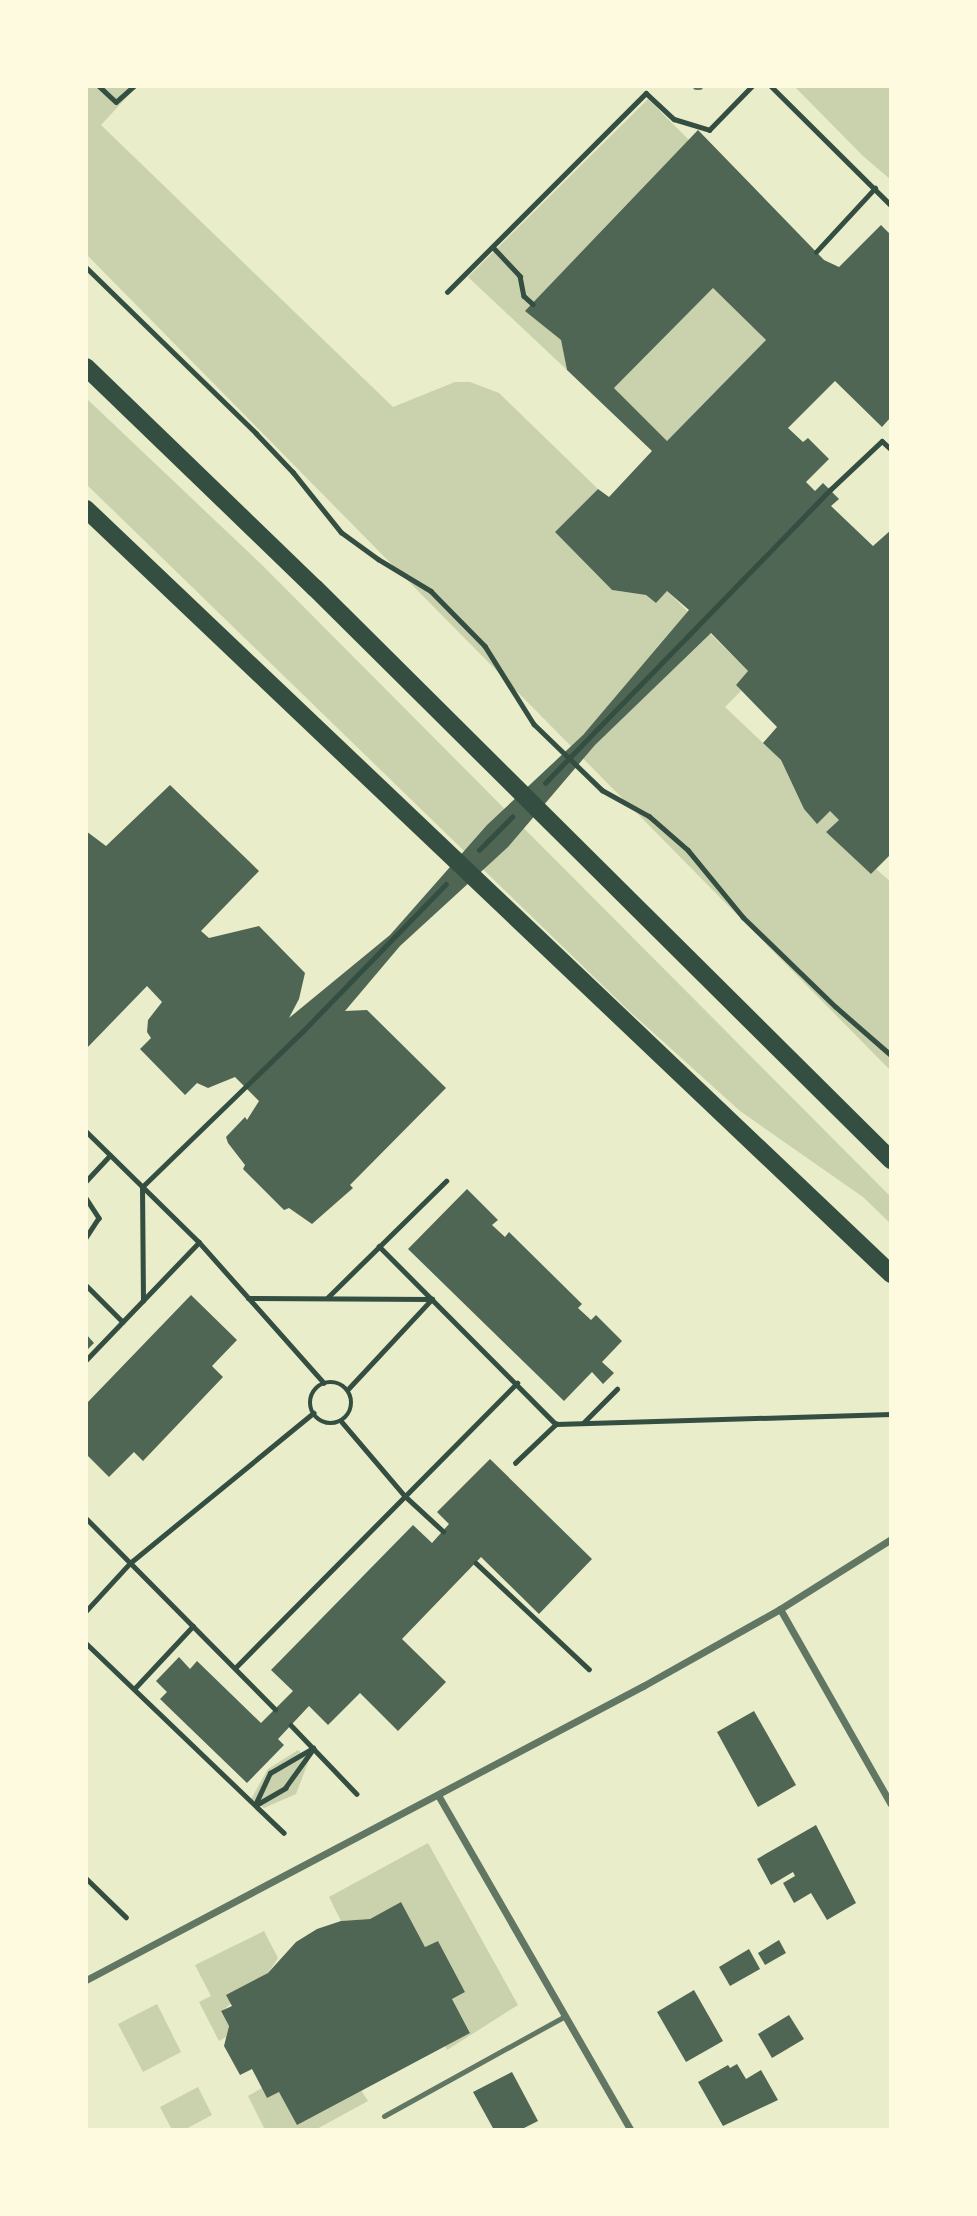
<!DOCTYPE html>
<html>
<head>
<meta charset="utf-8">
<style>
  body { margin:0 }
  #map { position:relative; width:977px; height:2216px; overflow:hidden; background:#e9edc9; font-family:Commissioner,sans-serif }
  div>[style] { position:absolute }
  .green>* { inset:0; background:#cad2ad }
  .building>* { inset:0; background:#4f6655 }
  .path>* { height:4.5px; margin:-2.25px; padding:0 2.25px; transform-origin:2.25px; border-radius:2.25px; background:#344e41 }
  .path>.ring { margin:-2.25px; padding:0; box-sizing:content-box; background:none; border:4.5px solid #344e41; border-radius:50% }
  .service>* { height:5px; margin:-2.5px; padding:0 2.5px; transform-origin:2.5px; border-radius:2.5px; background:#617663 }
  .minor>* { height:7px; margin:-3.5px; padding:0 3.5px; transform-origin:3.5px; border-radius:3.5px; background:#617663 }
  .primary>* { height:18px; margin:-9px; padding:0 9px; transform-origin:9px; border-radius:9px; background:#344e41 }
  span { translate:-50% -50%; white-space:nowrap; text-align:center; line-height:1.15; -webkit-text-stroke:5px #fefae0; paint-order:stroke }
  .frame { position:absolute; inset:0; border:88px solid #fefae0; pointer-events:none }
</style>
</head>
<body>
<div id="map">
  <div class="green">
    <i style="clip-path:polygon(86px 86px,137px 86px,101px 125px,393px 407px,455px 382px,470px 382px,499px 393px,598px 489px,555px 532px,612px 590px,646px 595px,656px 603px,667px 591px,748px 671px,736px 685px,741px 691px,725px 707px,781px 760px,804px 809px,816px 823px,830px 811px,839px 820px,826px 832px,871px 874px,876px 869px,891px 882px,891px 1071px,86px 254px)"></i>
    <i style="clip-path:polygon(794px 86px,891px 86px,891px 180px,863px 156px)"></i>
    <i style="clip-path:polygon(648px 99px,689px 140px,526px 311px,561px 340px,567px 370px,468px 277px)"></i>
    <i style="clip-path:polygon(713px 288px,766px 340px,667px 441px,614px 388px)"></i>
    <i style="clip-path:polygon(86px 398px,263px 566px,891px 1197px,891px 1224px,863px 1197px,740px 1111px,627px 1009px,86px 484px)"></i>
    <i style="clip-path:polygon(298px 1750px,309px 1760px,296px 1794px,264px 1808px,251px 1799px,268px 1769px)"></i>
    <i style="clip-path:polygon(428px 1843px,518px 2005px,447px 2050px,445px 2046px,470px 2032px,452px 1999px,465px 1992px,438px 1941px,425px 1947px,401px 1902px,370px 1919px,341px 1921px,329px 1897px)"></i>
    <i style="clip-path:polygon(264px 1931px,278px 1958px,268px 1973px,221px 2012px,229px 2026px,226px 2037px,219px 2041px,199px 2002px,211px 1996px,195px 1965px)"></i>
    <i style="clip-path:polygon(157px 2004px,181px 2052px,143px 2072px,118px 2024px)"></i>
    <i style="clip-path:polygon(198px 2087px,212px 2115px,184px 2130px,172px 2130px,160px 2107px)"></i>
    <i style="clip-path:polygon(262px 2088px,267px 2098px,279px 2092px,361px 2090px,368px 2101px,315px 2130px,265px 2130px,248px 2096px)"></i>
  </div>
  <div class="building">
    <i style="clip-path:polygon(evenodd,698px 130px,824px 260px,839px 267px,881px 225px,891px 235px,891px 417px,882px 427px,835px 381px,788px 428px,803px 442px,808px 438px,829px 459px,806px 482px,815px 491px,823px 483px,839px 499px,831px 506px,873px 546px,891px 530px,891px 854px,871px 874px,826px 832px,839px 820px,830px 811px,817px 824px,804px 809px,781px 760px,763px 743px,777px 727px,736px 685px,748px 671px,711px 633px,595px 745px,508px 847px,400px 946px,345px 1011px,367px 1010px,446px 1088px,350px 1185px,353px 1188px,312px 1224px,289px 1208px,284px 1210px,243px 1169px,245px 1165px,228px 1143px,226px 1137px,245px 1117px,247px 1120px,259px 1101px,235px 1077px,208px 1088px,197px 1083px,185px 1095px,140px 1049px,151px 1038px,147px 1032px,148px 1020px,162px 1002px,147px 986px,86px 1049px,86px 831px,106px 846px,170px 785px,259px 871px,201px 931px,209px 938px,259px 926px,305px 973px,299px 999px,289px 1018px,390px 935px,487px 825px,583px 735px,689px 610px,667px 591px,656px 603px,646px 595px,612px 590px,555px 532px,598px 489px,609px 497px,652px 451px,567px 370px,561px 340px,525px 311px,698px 130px,713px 288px,766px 340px,667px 441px,614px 388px,713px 288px)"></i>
    <i style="clip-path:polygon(467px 1189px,498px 1220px,492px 1225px,505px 1237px,509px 1232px,582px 1304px,578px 1308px,591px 1320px,596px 1315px,622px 1341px,602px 1362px,614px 1373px,603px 1384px,592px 1372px,564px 1401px,408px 1249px)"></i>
    <i style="clip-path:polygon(191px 1295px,237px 1340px,212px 1366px,223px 1377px,143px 1461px,134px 1452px,109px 1477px,86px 1454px,86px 1404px)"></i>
    <i style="clip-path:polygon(86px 1334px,94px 1343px,86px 1351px)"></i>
    <i style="clip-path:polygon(490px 1459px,592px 1559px,539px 1614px,481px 1557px,402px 1639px,446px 1682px,398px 1731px,360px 1693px,328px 1725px,309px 1706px,278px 1739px,284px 1745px,247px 1783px,160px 1699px,167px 1692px,156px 1681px,179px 1657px,190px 1669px,197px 1661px,261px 1723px,293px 1691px,271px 1670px,413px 1525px,432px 1543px,449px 1524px,437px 1512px)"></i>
    <i style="clip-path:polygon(754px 1711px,796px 1785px,758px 1807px,717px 1732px)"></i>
    <i style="clip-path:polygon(816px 1825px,856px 1903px,827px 1920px,811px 1893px,794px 1903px,783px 1883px,795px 1876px,793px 1872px,771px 1885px,757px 1859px)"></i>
    <i style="clip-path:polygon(401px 1902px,425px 1947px,438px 1941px,465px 1992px,452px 1999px,470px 2033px,297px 2125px,279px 2092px,267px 2098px,252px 2069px,240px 2075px,224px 2046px,229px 2026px,221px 2011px,232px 2006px,226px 1995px,268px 1973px,296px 1942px,317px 1929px,341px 1921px,370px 1919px)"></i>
    <i style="clip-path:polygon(779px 1940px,786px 1953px,765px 1965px,758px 1953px)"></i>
    <i style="clip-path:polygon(749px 1949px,760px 1969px,730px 1986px,719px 1967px)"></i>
    <i style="clip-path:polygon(694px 1990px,723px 2041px,686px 2062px,657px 2012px)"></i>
    <i style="clip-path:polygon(789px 2015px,804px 2039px,772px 2058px,758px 2034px)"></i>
    <i style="clip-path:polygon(737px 2064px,746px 2079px,761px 2070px,778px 2100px,723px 2126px,698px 2082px,728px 2065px,730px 2068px)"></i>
    <i style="clip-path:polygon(512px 2072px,538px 2121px,520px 2130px,494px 2130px,473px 2092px)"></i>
  </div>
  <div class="path">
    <i style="left:99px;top:86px;width:23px;rotate:43deg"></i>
    <i style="left:116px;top:102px;width:24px;rotate:-42deg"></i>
    <i style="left:771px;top:86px;width:169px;rotate:44.8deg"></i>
    <i style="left:493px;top:247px;width:40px;rotate:47deg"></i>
    <i style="left:520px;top:276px;width:20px;rotate:79deg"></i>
    <i style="left:524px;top:296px;width:12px;rotate:42deg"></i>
    <i style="left:816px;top:252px;width:87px;rotate:-47.3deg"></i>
    <i style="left:86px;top:267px;width:238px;rotate:44.3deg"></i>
    <i style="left:256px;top:433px;width:54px;rotate:46.5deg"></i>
    <i style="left:293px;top:472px;width:77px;rotate:51.3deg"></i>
    <i style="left:341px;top:532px;width:46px;rotate:36.1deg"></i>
    <i style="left:378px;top:559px;width:62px;rotate:31.1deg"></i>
    <i style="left:431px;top:591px;width:77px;rotate:45.5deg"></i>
    <i style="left:485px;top:646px;width:92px;rotate:57.9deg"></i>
    <i style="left:534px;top:724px;width:95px;rotate:44.1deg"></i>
    <i style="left:602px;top:790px;width:54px;rotate:29deg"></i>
    <i style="left:649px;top:816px;width:52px;rotate:41.1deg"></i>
    <i style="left:688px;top:850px;width:87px;rotate:50.6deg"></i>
    <i style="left:743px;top:917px;width:129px;rotate:44.1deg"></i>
    <i style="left:836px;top:1007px;width:73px;rotate:41.1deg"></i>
    <i style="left:447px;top:292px;width:281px;rotate:-45deg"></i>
    <i style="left:646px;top:93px;width:38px;rotate:43deg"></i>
    <i style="left:674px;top:119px;width:37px;rotate:17deg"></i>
    <i style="left:709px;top:130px;width:62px;rotate:-45.7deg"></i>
    <i style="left:545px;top:783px;width:409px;rotate:-45.8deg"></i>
    <i style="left:830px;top:490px;width:71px;rotate:-43.3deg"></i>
    <i style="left:882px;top:441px;width:12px;rotate:42deg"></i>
    <i style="left:479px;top:850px;width:47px;rotate:-45deg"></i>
    <i style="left:86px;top:1131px;width:158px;rotate:44.5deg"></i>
    <i style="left:199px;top:1242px;width:188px;rotate:48.4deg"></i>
    <i style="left:86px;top:1181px;width:35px;rotate:-47deg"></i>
    <i style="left:86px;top:1198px;width:24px;rotate:57deg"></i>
    <i style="left:99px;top:1218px;width:24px;rotate:123deg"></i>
    <i style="left:379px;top:1246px;width:251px;rotate:45.2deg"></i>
    <i style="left:86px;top:1285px;width:52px;rotate:45deg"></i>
    <i style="left:248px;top:1298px;width:184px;rotate:0.3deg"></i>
    <i style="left:327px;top:1298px;width:167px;rotate:-44.5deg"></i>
    <i style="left:143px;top:1301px;width:114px;rotate:-90.5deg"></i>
    <i style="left:142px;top:1187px;width:223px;rotate:-44.1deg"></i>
    <i style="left:302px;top:1032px;width:206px;rotate:-45.8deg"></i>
    <i style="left:86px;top:1360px;width:163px;rotate:-46.2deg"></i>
    <i class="ring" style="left:310px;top:1382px;width:37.5px;height:37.5px"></i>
    <i style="left:348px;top:1389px;width:123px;rotate:-47deg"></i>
    <i style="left:342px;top:1422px;width:97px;rotate:49.6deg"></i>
    <i style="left:405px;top:1496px;width:52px;rotate:42.6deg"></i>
    <i style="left:583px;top:1423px;width:48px;rotate:-45deg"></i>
    <i style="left:515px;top:1463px;width:57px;rotate:-43.6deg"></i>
    <i style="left:556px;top:1424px;width:335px;rotate:-1.7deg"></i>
    <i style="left:86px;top:1518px;width:152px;rotate:45.3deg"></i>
    <i style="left:476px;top:1563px;width:155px;rotate:43.2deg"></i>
    <i style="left:86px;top:1611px;width:65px;rotate:-47.5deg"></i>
    <i style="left:130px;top:1563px;width:237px;rotate:-39.3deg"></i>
    <i style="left:86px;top:1643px;width:274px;rotate:43.8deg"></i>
    <i style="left:235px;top:1668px;width:401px;rotate:-45.3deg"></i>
    <i style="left:134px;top:1689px;width:86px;rotate:-46.9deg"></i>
    <i style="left:193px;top:1626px;width:117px;rotate:45.3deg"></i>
    <i style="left:291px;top:1725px;width:95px;rotate:46.3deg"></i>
    <i style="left:255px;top:1805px;width:35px;rotate:-65deg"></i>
    <i style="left:270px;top:1773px;width:50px;rotate:-30.2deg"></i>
    <i style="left:256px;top:1805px;width:34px;rotate:-30deg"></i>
    <i style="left:285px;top:1788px;width:44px;rotate:-54.2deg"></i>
    <i style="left:86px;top:1878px;width:56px;rotate:44.3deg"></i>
  </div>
  <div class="service">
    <i style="left:384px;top:2116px;width:207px;rotate:-28.9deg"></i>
  </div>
  <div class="minor">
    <i style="left:696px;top:86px;width:3px"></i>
    <i style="left:780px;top:1609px;width:224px;rotate:60.4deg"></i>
    <i style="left:438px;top:1795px;width:387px;rotate:60.1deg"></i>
    <i style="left:86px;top:1980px;width:630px;rotate:-27.83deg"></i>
    <i style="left:643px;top:1686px;width:157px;rotate:-29.3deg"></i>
    <i style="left:780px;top:1609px;width:131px;rotate:-32.2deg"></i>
  </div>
  <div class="primary">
    <i style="left:86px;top:367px;width:318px;rotate:44deg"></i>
    <i style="left:315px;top:588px;width:812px;rotate:44.8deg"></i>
    <i style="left:86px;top:509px;width:1111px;rotate:43.54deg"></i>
  </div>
  <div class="frame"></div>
</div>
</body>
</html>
